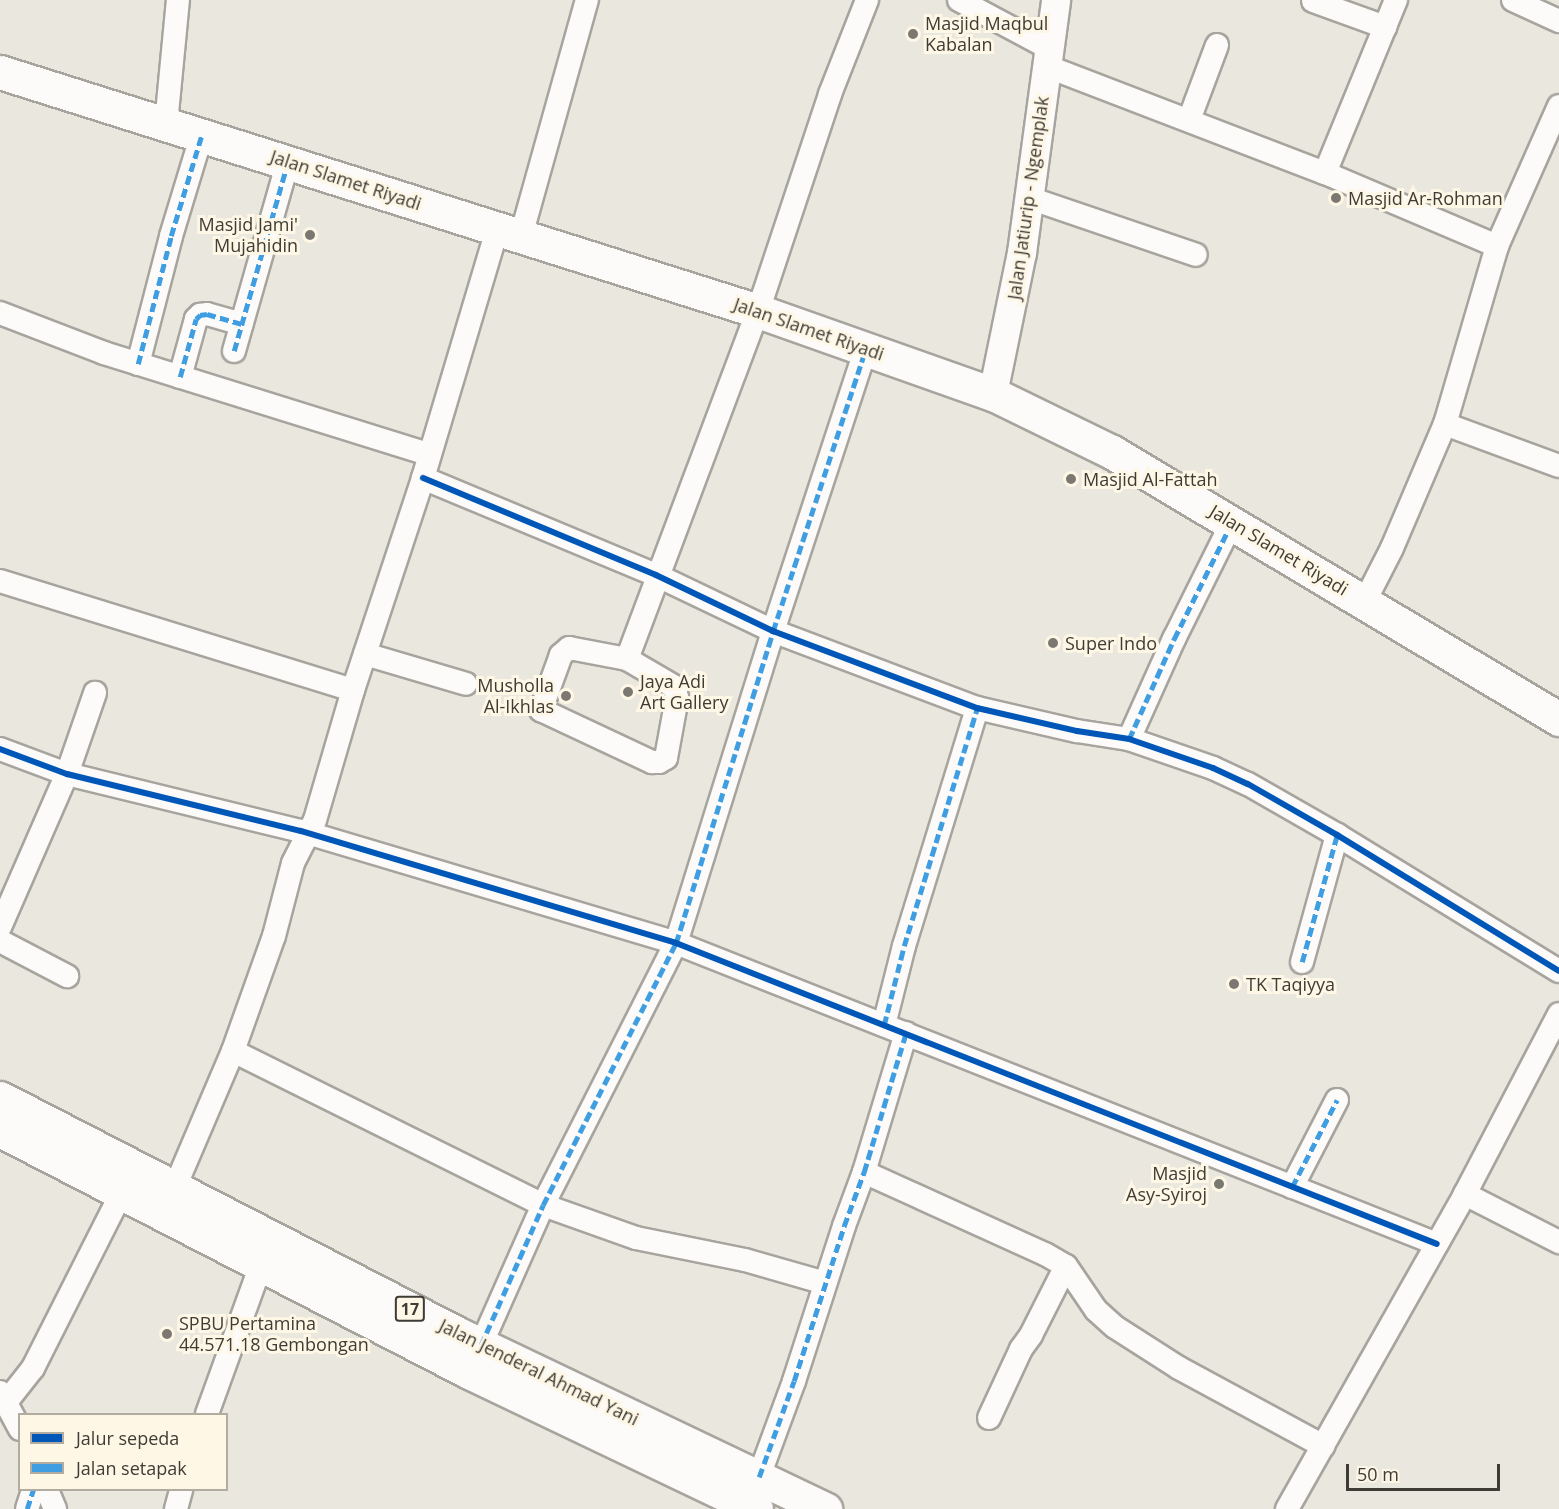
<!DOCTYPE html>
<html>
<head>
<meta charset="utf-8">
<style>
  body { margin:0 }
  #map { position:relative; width:1559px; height:1509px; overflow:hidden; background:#eae7de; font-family:"Open Sans",sans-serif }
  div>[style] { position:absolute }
  .roads { filter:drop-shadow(2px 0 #a7a49e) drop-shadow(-2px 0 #a7a49e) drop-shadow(0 2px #a7a49e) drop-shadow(0 -2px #a7a49e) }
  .minor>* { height:22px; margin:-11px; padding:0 11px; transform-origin:11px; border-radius:11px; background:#fcfbfa }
  .tertiary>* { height:28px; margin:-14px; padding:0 14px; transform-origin:14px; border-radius:14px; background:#fcfbfa }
  .primary>* { height:33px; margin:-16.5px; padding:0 16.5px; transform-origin:16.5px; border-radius:16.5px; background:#fcfbfa }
  .trunk>* { height:33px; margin:-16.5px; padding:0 16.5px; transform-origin:16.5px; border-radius:16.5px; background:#fcfbfa }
  .quiet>* { height:4.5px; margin-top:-2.25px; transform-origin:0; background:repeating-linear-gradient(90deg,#3f9ee2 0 9px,transparent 0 13.5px) }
  .cycleway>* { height:6px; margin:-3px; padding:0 3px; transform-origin:3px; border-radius:3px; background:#0057b8 }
  .dots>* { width:16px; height:16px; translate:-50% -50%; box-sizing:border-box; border:3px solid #fef7e6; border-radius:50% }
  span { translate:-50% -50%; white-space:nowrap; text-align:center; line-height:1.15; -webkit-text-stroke:6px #fef7e6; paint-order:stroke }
  .shield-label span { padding:2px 4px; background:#fef7e6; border:2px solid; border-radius:4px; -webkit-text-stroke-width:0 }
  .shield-label { font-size:16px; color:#3f3c36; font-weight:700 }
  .poi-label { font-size:18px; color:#3f3c36 }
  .left { translate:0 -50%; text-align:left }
  .right { translate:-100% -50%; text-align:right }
  .street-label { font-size:18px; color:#3f3c36 }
  .legend { position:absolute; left:18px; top:1413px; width:210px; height:78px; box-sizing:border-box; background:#fef7e6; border:2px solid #b2aca0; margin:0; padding:8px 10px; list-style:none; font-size:18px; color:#3f3c36 }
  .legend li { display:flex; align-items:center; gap:12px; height:30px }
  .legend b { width:30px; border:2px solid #b2aca0 }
  .scale { position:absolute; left:1346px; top:1464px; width:154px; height:27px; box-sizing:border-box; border:3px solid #3f3c36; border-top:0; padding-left:8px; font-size:18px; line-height:21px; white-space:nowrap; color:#3f3c36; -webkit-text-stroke:4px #fef7e6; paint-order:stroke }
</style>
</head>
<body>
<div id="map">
  <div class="roads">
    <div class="minor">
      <i style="left:959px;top:0;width:102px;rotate:28.1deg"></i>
      <i style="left:1513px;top:0;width:51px;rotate:24.5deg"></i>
      <i style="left:1313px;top:1px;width:77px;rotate:19.9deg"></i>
      <i style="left:1046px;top:66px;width:299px;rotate:21deg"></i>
      <i style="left:1325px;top:173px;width:187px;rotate:23deg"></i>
      <i style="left:1189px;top:120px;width:80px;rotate:-69.5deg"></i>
      <i style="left:166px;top:124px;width:125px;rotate:-84.5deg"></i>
      <i style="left:1325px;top:173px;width:187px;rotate:-67.7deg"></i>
      <i style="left:1029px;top:198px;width:176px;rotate:18.8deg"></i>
      <i style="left:521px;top:236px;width:245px;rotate:-74.4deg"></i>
      <i style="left:0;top:313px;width:111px;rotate:21deg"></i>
      <i style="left:104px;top:353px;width:340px;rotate:17.3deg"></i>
      <i style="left:234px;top:351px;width:198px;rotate:-74.1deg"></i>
      <i style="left:138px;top:364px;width:132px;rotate:-75.5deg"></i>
      <i style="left:171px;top:236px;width:107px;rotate:-73.1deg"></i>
      <i style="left:180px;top:377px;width:60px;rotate:-74.6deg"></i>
      <i style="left:196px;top:319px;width:6px;rotate:-45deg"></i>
      <i style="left:200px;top:315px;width:7px;rotate:-8deg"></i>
      <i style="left:207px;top:314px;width:36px;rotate:16deg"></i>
      <i style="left:1445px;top:424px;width:121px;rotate:20.2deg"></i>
      <i style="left:423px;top:478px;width:252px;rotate:22.6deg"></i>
      <i style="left:656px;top:575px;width:130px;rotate:25.6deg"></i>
      <i style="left:773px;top:631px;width:218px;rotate:20.7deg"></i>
      <i style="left:977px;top:708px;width:103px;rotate:13deg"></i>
      <i style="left:1077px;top:731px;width:53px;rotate:8.7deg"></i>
      <i style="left:1129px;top:739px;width:89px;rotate:19deg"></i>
      <i style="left:1213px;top:768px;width:38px;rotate:25deg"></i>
      <i style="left:1248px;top:784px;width:103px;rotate:29.8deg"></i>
      <i style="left:1337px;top:835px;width:260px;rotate:31.5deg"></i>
      <i style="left:0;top:581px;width:369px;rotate:17.2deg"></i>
      <i style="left:1365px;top:601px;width:59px;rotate:-63deg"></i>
      <i style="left:1392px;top:548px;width:135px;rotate:-66.9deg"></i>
      <i style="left:1445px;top:424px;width:185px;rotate:-73.7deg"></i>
      <i style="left:1497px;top:246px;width:153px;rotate:-66.1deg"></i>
      <i style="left:365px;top:654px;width:105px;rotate:16.5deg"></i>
      <i style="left:627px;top:659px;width:59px;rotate:-169.3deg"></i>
      <i style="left:569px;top:648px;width:11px;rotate:139deg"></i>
      <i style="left:561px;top:655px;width:59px;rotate:110deg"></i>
      <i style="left:541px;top:710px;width:123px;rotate:25.1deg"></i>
      <i style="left:652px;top:762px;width:7px"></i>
      <i style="left:659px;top:762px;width:8px;rotate:-30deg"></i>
      <i style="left:666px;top:758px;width:61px;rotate:-79.6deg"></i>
      <i style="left:677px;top:698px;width:11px;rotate:-100deg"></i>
      <i style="left:675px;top:687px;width:56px;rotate:-149.7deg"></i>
      <i style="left:627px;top:659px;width:372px;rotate:-69.4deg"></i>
      <i style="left:758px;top:311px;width:229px;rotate:-71.6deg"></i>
      <i style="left:830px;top:94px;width:101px;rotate:-68.5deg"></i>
      <i style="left:1129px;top:739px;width:110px;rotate:-65.8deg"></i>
      <i style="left:1174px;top:639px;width:131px;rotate:-63.6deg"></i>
      <i style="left:0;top:749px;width:72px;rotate:20.5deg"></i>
      <i style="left:67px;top:774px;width:241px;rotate:13.7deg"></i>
      <i style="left:301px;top:831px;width:391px;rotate:16.6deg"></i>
      <i style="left:676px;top:943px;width:818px;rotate:21.58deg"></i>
      <i style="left:0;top:927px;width:167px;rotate:-66.4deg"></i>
      <i style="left:67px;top:774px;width:86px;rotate:-70.9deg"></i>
      <i style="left:0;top:941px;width:76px;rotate:27.6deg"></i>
      <i style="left:1302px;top:962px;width:132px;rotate:-74.6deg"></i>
      <i style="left:884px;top:1025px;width:81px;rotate:-75.8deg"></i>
      <i style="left:904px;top:946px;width:249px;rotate:-72.9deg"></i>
      <i style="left:233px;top:1051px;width:346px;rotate:26.4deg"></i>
      <i style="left:543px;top:1205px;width:99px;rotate:19.5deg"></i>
      <i style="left:636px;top:1238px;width:111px;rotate:11.4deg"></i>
      <i style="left:745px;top:1260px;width:83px;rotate:16deg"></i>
      <i style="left:864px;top:1172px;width:199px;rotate:24.4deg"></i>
      <i style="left:1045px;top:1254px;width:24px;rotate:30deg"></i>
      <i style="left:1066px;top:1266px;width:53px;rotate:55.7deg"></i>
      <i style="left:1096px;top:1310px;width:25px;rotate:42deg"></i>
      <i style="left:1115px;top:1327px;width:76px;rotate:32.6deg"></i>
      <i style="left:1179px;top:1368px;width:164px;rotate:28.4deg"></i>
      <i style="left:1292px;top:1187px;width:98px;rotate:-62.7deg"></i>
      <i style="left:1465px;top:1194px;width:106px;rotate:27.1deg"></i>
      <i style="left:169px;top:1201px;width:163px;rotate:-66.9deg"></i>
      <i style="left:233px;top:1051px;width:122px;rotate:-70.4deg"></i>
      <i style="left:274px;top:936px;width:75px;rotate:-75.4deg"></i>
      <i style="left:293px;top:863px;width:48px;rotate:-62.9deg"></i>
      <i style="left:315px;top:820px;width:135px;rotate:-73.7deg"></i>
      <i style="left:353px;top:690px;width:223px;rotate:-71.7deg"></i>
      <i style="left:423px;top:478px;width:260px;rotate:-73.4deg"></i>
      <i style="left:481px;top:1345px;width:153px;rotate:-66.1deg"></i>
      <i style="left:543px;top:1205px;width:294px;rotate:-63.1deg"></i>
      <i style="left:676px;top:943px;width:327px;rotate:-72.7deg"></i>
      <i style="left:773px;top:631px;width:298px;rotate:-71.8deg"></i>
      <i style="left:0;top:1392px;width:42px;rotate:61.6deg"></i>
      <i style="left:7px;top:1401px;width:42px;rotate:-51.8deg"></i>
      <i style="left:33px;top:1368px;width:211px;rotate:-63.2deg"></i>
      <i style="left:207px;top:1414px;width:158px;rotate:-70.1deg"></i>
      <i style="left:989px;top:1418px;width:76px;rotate:-65.1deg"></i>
      <i style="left:1021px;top:1349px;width:17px;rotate:-54deg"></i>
      <i style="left:1031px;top:1335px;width:77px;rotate:-63.1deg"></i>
      <i style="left:47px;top:1490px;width:21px;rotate:67deg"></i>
      <i style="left:754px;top:1490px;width:116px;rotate:-69.8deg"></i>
      <i style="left:794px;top:1381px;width:163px;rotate:-72.1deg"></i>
      <i style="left:844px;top:1226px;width:58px;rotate:-69.7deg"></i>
      <i style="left:864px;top:1172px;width:145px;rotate:-73.2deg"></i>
      <i style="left:27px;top:1509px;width:20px;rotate:-72deg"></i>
      <i style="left:176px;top:1509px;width:20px;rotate:-75deg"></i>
      <i style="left:1287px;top:1509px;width:362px;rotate:-60.5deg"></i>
      <i style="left:1465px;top:1194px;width:203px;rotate:-62.4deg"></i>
    </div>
    <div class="tertiary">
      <i style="left:993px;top:394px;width:144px;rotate:-78.4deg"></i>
      <i style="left:1022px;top:253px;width:255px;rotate:-82.3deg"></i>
    </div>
    <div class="primary">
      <i style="left:0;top:72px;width:795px;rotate:17.5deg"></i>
      <i style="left:758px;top:311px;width:249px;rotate:19.5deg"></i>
      <i style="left:993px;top:394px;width:132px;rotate:26deg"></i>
      <i style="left:1112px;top:452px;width:521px;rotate:30.85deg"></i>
    </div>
    <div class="trunk">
      <i style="left:0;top:1098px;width:515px;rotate:27.26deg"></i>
      <i style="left:458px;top:1334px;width:407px;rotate:25.5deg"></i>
      <i style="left:0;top:1130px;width:528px;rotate:27.29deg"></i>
      <i style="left:469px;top:1372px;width:318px;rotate:25.5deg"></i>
    </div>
  </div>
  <div class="quiet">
    <i style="left:234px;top:351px;width:198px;rotate:-74.1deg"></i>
    <i style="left:138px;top:364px;width:132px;rotate:-75.5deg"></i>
    <i style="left:171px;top:236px;width:107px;rotate:-73.1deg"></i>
    <i style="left:180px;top:377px;width:60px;rotate:-74.6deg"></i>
    <i style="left:196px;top:319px;width:6px;rotate:-45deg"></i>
    <i style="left:200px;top:315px;width:7px;rotate:-8deg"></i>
    <i style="left:207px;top:314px;width:36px;rotate:16deg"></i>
    <i style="left:1129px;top:739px;width:110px;rotate:-65.8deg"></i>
    <i style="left:1174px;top:639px;width:131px;rotate:-63.6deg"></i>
    <i style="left:1302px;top:962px;width:132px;rotate:-74.6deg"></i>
    <i style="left:884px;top:1025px;width:81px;rotate:-75.8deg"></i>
    <i style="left:904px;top:946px;width:249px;rotate:-72.9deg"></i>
    <i style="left:1292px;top:1187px;width:98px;rotate:-62.7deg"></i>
    <i style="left:481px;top:1345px;width:153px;rotate:-66.1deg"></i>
    <i style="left:543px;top:1205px;width:294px;rotate:-63.1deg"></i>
    <i style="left:676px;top:943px;width:327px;rotate:-72.7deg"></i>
    <i style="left:773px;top:631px;width:298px;rotate:-71.8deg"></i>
    <i style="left:759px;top:1477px;width:102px;rotate:-70deg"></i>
    <i style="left:794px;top:1381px;width:163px;rotate:-72.1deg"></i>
    <i style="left:844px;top:1226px;width:58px;rotate:-69.7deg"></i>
    <i style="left:864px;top:1172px;width:145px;rotate:-73.2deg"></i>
    <i style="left:27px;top:1509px;width:20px;rotate:-72deg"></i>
  </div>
  <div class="cycleway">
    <i style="left:423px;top:478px;width:252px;rotate:22.6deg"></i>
    <i style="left:656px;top:575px;width:130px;rotate:25.6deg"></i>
    <i style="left:773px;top:631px;width:218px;rotate:20.7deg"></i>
    <i style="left:977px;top:708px;width:103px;rotate:13deg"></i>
    <i style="left:1077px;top:731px;width:53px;rotate:8.7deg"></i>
    <i style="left:1129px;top:739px;width:89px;rotate:19deg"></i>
    <i style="left:1213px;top:768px;width:38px;rotate:25deg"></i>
    <i style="left:1248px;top:784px;width:103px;rotate:29.8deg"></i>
    <i style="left:1337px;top:835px;width:260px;rotate:31.5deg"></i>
    <i style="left:0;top:749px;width:72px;rotate:20.5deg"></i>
    <i style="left:67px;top:774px;width:241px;rotate:13.7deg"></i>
    <i style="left:301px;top:831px;width:391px;rotate:16.6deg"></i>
    <i style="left:676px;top:943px;width:818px;rotate:21.58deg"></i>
  </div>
  <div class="dots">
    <i style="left:913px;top:34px;background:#7b7871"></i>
    <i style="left:1336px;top:198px;background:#7b7871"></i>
    <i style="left:310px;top:235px;background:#7b7871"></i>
    <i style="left:1071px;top:479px;background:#7b7871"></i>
    <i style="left:1053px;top:643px;background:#7b7871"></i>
    <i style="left:628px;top:692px;background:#7b7871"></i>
    <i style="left:566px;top:696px;background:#7b7871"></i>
    <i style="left:1234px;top:984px;background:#7b7871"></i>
    <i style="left:1219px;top:1184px;background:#7b7871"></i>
    <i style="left:167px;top:1334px;background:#7b7871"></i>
  </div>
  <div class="shield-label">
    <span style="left:410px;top:1309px">17</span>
  </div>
  <div class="poi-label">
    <span class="left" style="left:925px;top:34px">Masjid Maqbul<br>Kabalan</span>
    <span class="left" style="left:1348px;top:198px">Masjid Ar-Rohman</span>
    <span class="right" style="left:298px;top:235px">Masjid Jami'<br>Mujahidin</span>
    <span class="left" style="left:1083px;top:479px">Masjid Al-Fattah</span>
    <span class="left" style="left:1065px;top:643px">Super Indo</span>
    <span class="left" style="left:640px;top:692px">Jaya Adi<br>Art Gallery</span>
    <span class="right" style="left:554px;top:696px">Musholla<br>Al-Ikhlas</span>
    <span class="left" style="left:1246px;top:984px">TK Taqiyya</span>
    <span class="right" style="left:1207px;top:1184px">Masjid<br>Asy-Syiroj</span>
    <span class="left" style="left:179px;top:1334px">SPBU Pertamina<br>44.571.18 Gembongan</span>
  </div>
  <div class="street-label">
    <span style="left:346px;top:180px;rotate:18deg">Jalan Slamet Riyadi</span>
    <span style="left:1028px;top:198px;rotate:-82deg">Jalan Jatiurip - Ngemplak</span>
    <span style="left:809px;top:329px;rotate:19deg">Jalan Slamet Riyadi</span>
    <span style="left:1279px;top:550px;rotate:31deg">Jalan Slamet Riyadi</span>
    <span style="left:539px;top:1372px;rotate:26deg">Jalan Jenderal Ahmad Yani</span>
  </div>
  <ul class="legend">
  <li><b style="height:8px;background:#0057b8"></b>Jalur sepeda</li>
  <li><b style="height:8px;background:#3f9ee2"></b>Jalan setapak</li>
  </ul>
  <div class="scale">50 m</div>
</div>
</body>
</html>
